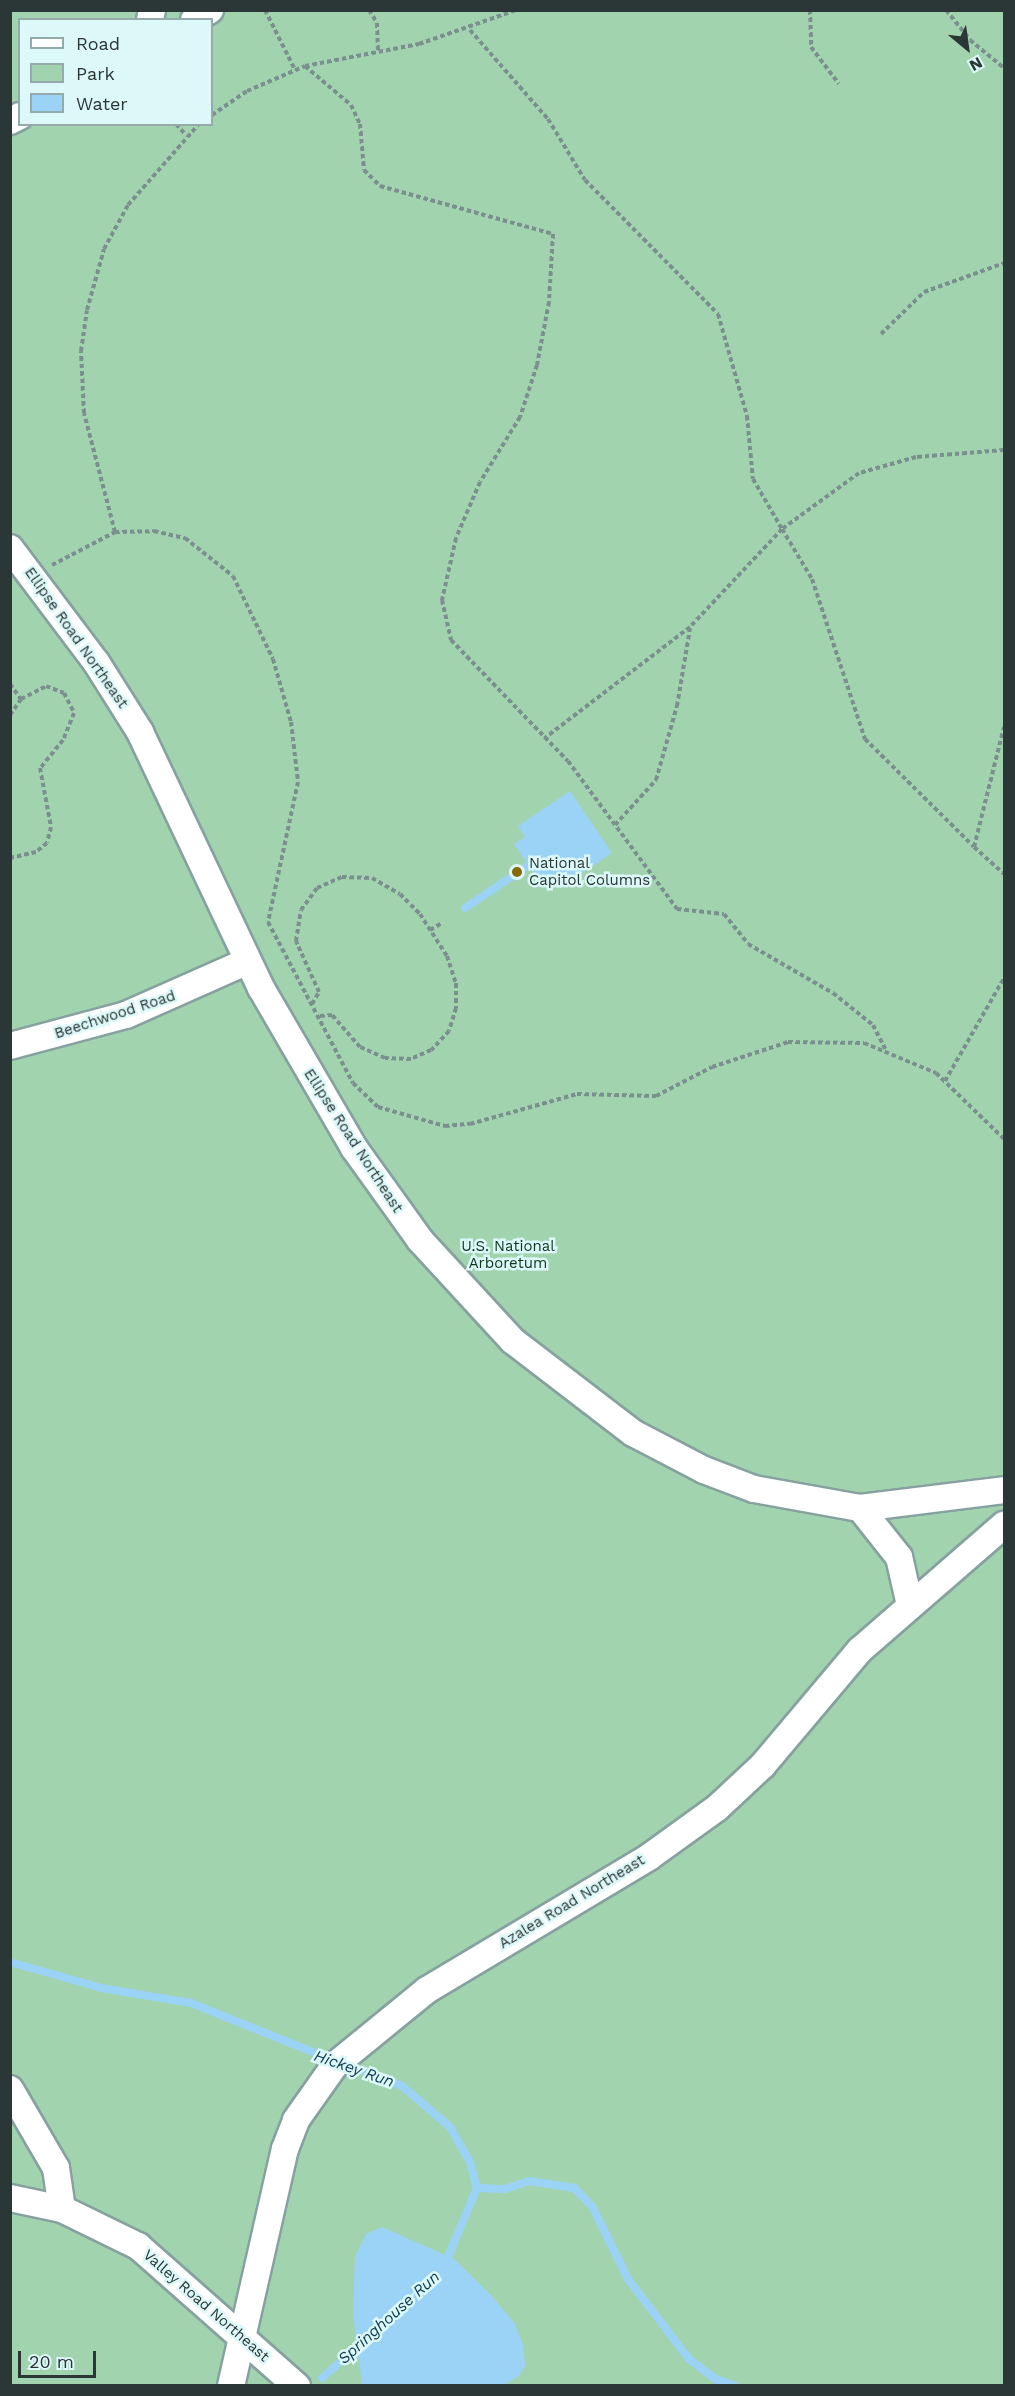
<!DOCTYPE html>
<html>
<head>
<meta charset="utf-8">
<style>
  body { margin:0 }
  #map { position:relative; width:1015px; height:2396px; overflow:hidden; background:#cfebeb; font-family:"Work Sans",sans-serif }
  div>[style] { position:absolute }
  .green>* { inset:0; background:#a2d3af }
  .water>* { inset:0; background:#9bd3f7 }
  .stream>* { height:8px; margin:-4px; padding:0 4px; transform-origin:4px; border-radius:4px; background:#9bd3f7 }
  .path>* { height:4px; margin-top:-2px; transform-origin:0; background:repeating-linear-gradient(90deg,#7c8f8f 0 4.5px,transparent 0 7.5px) }
  .roads { filter:drop-shadow(2px 0 #86a1a0) drop-shadow(-2px 0 #86a1a0) drop-shadow(0 2px #86a1a0) drop-shadow(0 -2px #86a1a0) }
  .minor>* { height:26px; margin:-13px; padding:0 13px; transform-origin:13px; border-radius:13px; background:#fff }
  .dots>* { width:16px; height:16px; translate:-50% -50%; box-sizing:border-box; border:3px solid #dcf8f8; border-radius:50% }
  span { translate:-50% -50%; white-space:nowrap; text-align:center; line-height:1.15; -webkit-text-stroke:5px #dcf8f8; paint-order:stroke }
  .street-label { font-size:15px; color:#2b3636 }
  .poi-label { font-size:15px; color:#2b3636 }
  .left { translate:0 -50%; text-align:left }
  .park-label { font-size:15px; color:#0d361d }
  .water-label { font-size:16px; color:#0e3b53; font-style:italic }
  .frame { position:absolute; inset:0; border:12px solid #2b3636; pointer-events:none }
  .legend { position:absolute; left:18px; top:18px; width:195px; height:108px; box-sizing:border-box; background:#dcf8f8; border:2px solid #95aaaa; margin:0; padding:8px 10px; list-style:none; font-size:18px; color:#2b3636 }
  .legend li { display:flex; align-items:center; gap:12px; height:30px }
  .legend b { width:30px; border:2px solid #95aaaa }
  .north { position:absolute; left:937px; top:18px; width:60px; height:60px; -webkit-text-stroke:4px #dcf8f8; paint-order:stroke; rotate:151deg; font-size:16px; font-weight:700; line-height:24px; text-align:center; color:#2b3636 }
  .north::after { content:''; display:block; margin:auto; width:21px; height:27px; background:#2b3636; clip-path:polygon(50% 0,100% 100%,50% 72%,0 100%) }
  .scale { position:absolute; left:18px; top:2351px; width:78px; height:27px; box-sizing:border-box; border:3px solid #2b3636; border-top:0; padding-left:8px; font-size:18px; line-height:21px; white-space:nowrap; color:#2b3636; -webkit-text-stroke:4px #dcf8f8; paint-order:stroke }
</style>
</head>
<body>
<div id="map">
  <div class="green">
    <i style="clip-path:polygon(evenodd,11px 11px,1004px 11px,1004px 2385px,11px 2386px,11px 11px,20px 20px,212px 20px,212px 124px,20px 124px,20px 20px)"></i>
  </div>
  <div class="water">
    <i style="clip-path:polygon(570px 791px,612px 853px,560px 888px,553px 879px,542px 885px,514px 844px,525px 837px,518px 826px)"></i>
    <i style="clip-path:polygon(382px 2227px,454px 2259px,491px 2295px,515px 2324px,523px 2345px,525px 2366px,518px 2377px,503px 2385px,362px 2385px,353px 2314px,355px 2257px,366px 2234px)"></i>
  </div>
  <div class="stream">
    <i style="left:465px;top:908px;width:77px;rotate:-33.9deg"></i>
    <i style="left:10px;top:1962px;width:95px;rotate:15.9deg"></i>
    <i style="left:101px;top:1988px;width:91px;rotate:9.5deg"></i>
    <i style="left:191px;top:2003px;width:153px;rotate:21.9deg"></i>
    <i style="left:344px;top:2064px;width:62px;rotate:20.8deg"></i>
    <i style="left:402px;top:2086px;width:63px;rotate:40.5deg"></i>
    <i style="left:450px;top:2127px;width:40px;rotate:60.3deg"></i>
    <i style="left:470px;top:2162px;width:27px;rotate:75deg"></i>
    <i style="left:477px;top:2188px;width:28px;rotate:2deg"></i>
    <i style="left:505px;top:2189px;width:25px;rotate:-18deg"></i>
    <i style="left:529px;top:2181px;width:46px;rotate:8.8deg"></i>
    <i style="left:574px;top:2188px;width:25px;rotate:45deg"></i>
    <i style="left:592px;top:2206px;width:81px;rotate:63.7deg"></i>
    <i style="left:628px;top:2279px;width:101px;rotate:52.7deg"></i>
    <i style="left:689px;top:2359px;width:34px;rotate:37deg"></i>
    <i style="left:716px;top:2379px;width:20px;rotate:20deg"></i>
    <i style="left:445px;top:2264px;width:82px;rotate:-67.2deg"></i>
    <i style="left:322px;top:2378px;width:52px;rotate:-41.1deg"></i>
  </div>
  <div class="path">
    <i style="left:265px;top:10px;width:67px;rotate:63.4deg"></i>
    <i style="left:369px;top:10px;width:15px;rotate:58deg"></i>
    <i style="left:377px;top:23px;width:28px;rotate:88deg"></i>
    <i style="left:810px;top:10px;width:37px;rotate:88deg"></i>
    <i style="left:811px;top:47px;width:46px;rotate:52.9deg"></i>
    <i style="left:946px;top:10px;width:38px;rotate:51deg"></i>
    <i style="left:970px;top:40px;width:44px;rotate:39.5deg"></i>
    <i style="left:470px;top:30px;width:118px;rotate:48.8deg"></i>
    <i style="left:548px;top:119px;width:71px;rotate:58.8deg"></i>
    <i style="left:585px;top:180px;width:189px;rotate:45.2deg"></i>
    <i style="left:718px;top:314px;width:106px;rotate:74.1deg"></i>
    <i style="left:747px;top:416px;width:63px;rotate:84.6deg"></i>
    <i style="left:753px;top:479px;width:58px;rotate:59.9deg"></i>
    <i style="left:782px;top:529px;width:134px;rotate:133.2deg"></i>
    <i style="left:690px;top:627px;width:183px;rotate:142.6deg"></i>
    <i style="left:305px;top:66px;width:60px;rotate:40.3deg"></i>
    <i style="left:351px;top:105px;width:21px;rotate:65deg"></i>
    <i style="left:360px;top:124px;width:46px;rotate:85deg"></i>
    <i style="left:364px;top:170px;width:23px;rotate:45deg"></i>
    <i style="left:380px;top:186px;width:180px;rotate:15.5deg"></i>
    <i style="left:553px;top:234px;width:68px;rotate:93.4deg"></i>
    <i style="left:549px;top:302px;width:64px;rotate:100.8deg"></i>
    <i style="left:537px;top:365px;width:55px;rotate:108.1deg"></i>
    <i style="left:520px;top:417px;width:76px;rotate:121.6deg"></i>
    <i style="left:480px;top:482px;width:61px;rotate:113.2deg"></i>
    <i style="left:456px;top:538px;width:64px;rotate:102.7deg"></i>
    <i style="left:442px;top:600px;width:41px;rotate:77.3deg"></i>
    <i style="left:451px;top:640px;width:168px;rotate:46deg"></i>
    <i style="left:568px;top:761px;width:184px;rotate:53.6deg"></i>
    <i style="left:677px;top:909px;width:47px;rotate:6.1deg"></i>
    <i style="left:724px;top:914px;width:38px;rotate:51deg"></i>
    <i style="left:748px;top:944px;width:98px;rotate:30deg"></i>
    <i style="left:833px;top:993px;width:51px;rotate:38.7deg"></i>
    <i style="left:873px;top:1025px;width:30px;rotate:63deg"></i>
    <i style="left:212px;top:115px;width:42px;rotate:-34.4deg"></i>
    <i style="left:247px;top:91px;width:63px;rotate:-23.3deg"></i>
    <i style="left:305px;top:66px;width:116px;rotate:-10.9deg"></i>
    <i style="left:419px;top:44px;width:103px;rotate:-19.3deg"></i>
    <i style="left:176px;top:124px;width:15px;rotate:48deg"></i>
    <i style="left:881px;top:334px;width:60px;rotate:-44.3deg"></i>
    <i style="left:924px;top:292px;width:85px;rotate:-19.9deg"></i>
    <i style="left:1004px;top:450px;width:88px;rotate:175.5deg"></i>
    <i style="left:916px;top:457px;width:59px;rotate:164.3deg"></i>
    <i style="left:859px;top:473px;width:95px;rotate:144deg"></i>
    <i style="left:782px;top:529px;width:58px;rotate:59deg"></i>
    <i style="left:812px;top:579px;width:169px;rotate:71.7deg"></i>
    <i style="left:865px;top:739px;width:153px;rotate:44.7deg"></i>
    <i style="left:974px;top:847px;width:124px;rotate:-76deg"></i>
    <i style="left:115px;top:532px;width:123px;rotate:-104.6deg"></i>
    <i style="left:84px;top:413px;width:62px;rotate:-92.8deg"></i>
    <i style="left:81px;top:351px;width:41px;rotate:-81.7deg"></i>
    <i style="left:87px;top:310px;width:63px;rotate:-74.4deg"></i>
    <i style="left:104px;top:249px;width:50px;rotate:-61.4deg"></i>
    <i style="left:128px;top:205px;width:108px;rotate:-48.8deg"></i>
    <i style="left:52px;top:565px;width:71px;rotate:-27.6deg"></i>
    <i style="left:115px;top:532px;width:39px;rotate:-1deg"></i>
    <i style="left:154px;top:531px;width:32px;rotate:13deg"></i>
    <i style="left:185px;top:538px;width:61px;rotate:38.4deg"></i>
    <i style="left:233px;top:576px;width:92px;rotate:64.3deg"></i>
    <i style="left:273px;top:659px;width:66px;rotate:74.1deg"></i>
    <i style="left:291px;top:722px;width:60px;rotate:83.3deg"></i>
    <i style="left:298px;top:782px;width:143px;rotate:102.1deg"></i>
    <i style="left:268px;top:922px;width:182px;rotate:62.2deg"></i>
    <i style="left:353px;top:1083px;width:35px;rotate:44deg"></i>
    <i style="left:378px;top:1107px;width:70px;rotate:15.8deg"></i>
    <i style="left:445px;top:1126px;width:25px;rotate:-5deg"></i>
    <i style="left:470px;top:1124px;width:111px;rotate:-15.7deg"></i>
    <i style="left:577px;top:1094px;width:79px;rotate:1.5deg"></i>
    <i style="left:656px;top:1096px;width:63px;rotate:-27.4deg"></i>
    <i style="left:712px;top:1067px;width:80px;rotate:-18.2deg"></i>
    <i style="left:788px;top:1042px;width:76px;rotate:0.8deg"></i>
    <i style="left:864px;top:1043px;width:78px;rotate:22.6deg"></i>
    <i style="left:936px;top:1073px;width:95px;rotate:44.1deg"></i>
    <i style="left:10px;top:684px;width:19px;rotate:54deg"></i>
    <i style="left:10px;top:715px;width:19px;rotate:-55deg"></i>
    <i style="left:21px;top:699px;width:28px;rotate:-27deg"></i>
    <i style="left:46px;top:686px;width:19px;rotate:21deg"></i>
    <i style="left:64px;top:693px;width:22px;rotate:63deg"></i>
    <i style="left:74px;top:713px;width:29px;rotate:112deg"></i>
    <i style="left:63px;top:740px;width:36px;rotate:129deg"></i>
    <i style="left:40px;top:768px;width:60px;rotate:79.4deg"></i>
    <i style="left:51px;top:827px;width:16px;rotate:104deg"></i>
    <i style="left:47px;top:843px;width:14px;rotate:141deg"></i>
    <i style="left:36px;top:852px;width:27px;rotate:167deg"></i>
    <i style="left:615px;top:825px;width:61px;rotate:-47.7deg"></i>
    <i style="left:656px;top:780px;width:77px;rotate:-74.2deg"></i>
    <i style="left:677px;top:706px;width:79px;rotate:-80.5deg"></i>
    <i style="left:974px;top:847px;width:40px;rotate:42deg"></i>
    <i style="left:430px;top:930px;width:14px;rotate:-30deg"></i>
    <i style="left:312px;top:1004px;width:14px;rotate:-60deg"></i>
    <i style="left:319px;top:992px;width:56px;rotate:-114.3deg"></i>
    <i style="left:296px;top:941px;width:31px;rotate:-81deg"></i>
    <i style="left:301px;top:910px;width:27px;rotate:-54deg"></i>
    <i style="left:317px;top:888px;width:27px;rotate:-24deg"></i>
    <i style="left:342px;top:877px;width:30px;rotate:2deg"></i>
    <i style="left:372px;top:878px;width:32px;rotate:30deg"></i>
    <i style="left:400px;top:894px;width:28px;rotate:45deg"></i>
    <i style="left:420px;top:914px;width:50px;rotate:57.3deg"></i>
    <i style="left:447px;top:956px;width:28px;rotate:72deg"></i>
    <i style="left:456px;top:983px;width:25px;rotate:90deg"></i>
    <i style="left:456px;top:1008px;width:24px;rotate:107deg"></i>
    <i style="left:449px;top:1031px;width:26px;rotate:133deg"></i>
    <i style="left:431px;top:1050px;width:22px;rotate:156deg"></i>
    <i style="left:411px;top:1059px;width:26px;rotate:-178deg"></i>
    <i style="left:385px;top:1058px;width:27px;rotate:-156deg"></i>
    <i style="left:360px;top:1047px;width:43px;rotate:-131.2deg"></i>
    <i style="left:332px;top:1015px;width:13px;rotate:176deg"></i>
    <i style="left:945px;top:1081px;width:119px;rotate:-60.2deg"></i>
  </div>
  <div class="roads">
    <div class="minor">
      <i style="left:150px;top:20px;width:10px;rotate:-79deg"></i>
      <i style="left:194px;top:20px;width:19px;rotate:-32deg"></i>
      <i style="left:10px;top:121px;width:11px;rotate:-27deg"></i>
      <i style="left:10px;top:548px;width:143px;rotate:53deg"></i>
      <i style="left:96px;top:662px;width:83px;rotate:57.8deg"></i>
      <i style="left:140px;top:732px;width:283px;rotate:64.7deg"></i>
      <i style="left:261px;top:988px;width:185px;rotate:59.8deg"></i>
      <i style="left:354px;top:1148px;width:113px;rotate:54.3deg"></i>
      <i style="left:420px;top:1240px;width:137px;rotate:47.4deg"></i>
      <i style="left:513px;top:1341px;width:151px;rotate:37.5deg"></i>
      <i style="left:633px;top:1433px;width:80px;rotate:27.5deg"></i>
      <i style="left:704px;top:1470px;width:53px;rotate:20.8deg"></i>
      <i style="left:754px;top:1489px;width:108px;rotate:10.2deg"></i>
      <i style="left:860px;top:1508px;width:145px;rotate:-7.1deg"></i>
      <i style="left:10px;top:1046px;width:120px;rotate:-15deg"></i>
      <i style="left:126px;top:1015px;width:133px;rotate:-23.9deg"></i>
      <i style="left:860px;top:1508px;width:63px;rotate:51.5deg"></i>
      <i style="left:899px;top:1557px;width:49px;rotate:77.1deg"></i>
      <i style="left:10px;top:2089px;width:91px;rotate:59.8deg"></i>
      <i style="left:56px;top:2168px;width:41px;rotate:81.7deg"></i>
      <i style="left:10px;top:2198px;width:53px;rotate:11.9deg"></i>
      <i style="left:62px;top:2209px;width:85px;rotate:26deg"></i>
      <i style="left:138px;top:2246px;width:212px;rotate:41.4deg"></i>
      <i style="left:231px;top:2386px;width:243px;rotate:-77.2deg"></i>
      <i style="left:285px;top:2149px;width:31px;rotate:-69deg"></i>
      <i style="left:296px;top:2120px;width:67px;rotate:-54.7deg"></i>
      <i style="left:335px;top:2065px;width:119px;rotate:-39.2deg"></i>
      <i style="left:427px;top:1990px;width:259px;rotate:-30.9deg"></i>
      <i style="left:649px;top:1857px;width:84px;rotate:-35.8deg"></i>
      <i style="left:717px;top:1808px;width:63px;rotate:-43.1deg"></i>
      <i style="left:763px;top:1765px;width:150px;rotate:-49.9deg"></i>
      <i style="left:860px;top:1650px;width:191px;rotate:-41deg"></i>
    </div>
  </div>
  <div class="dots">
    <i style="left:517px;top:872px;background:#866a06"></i>
  </div>
  <div class="street-label">
    <span style="left:76px;top:638px;rotate:55deg">Ellipse Road Northeast</span>
    <span style="left:115px;top:1015px;rotate:-18deg">Beechwood Road</span>
    <span style="left:353px;top:1141px;rotate:57deg">Ellipse Road Northeast</span>
    <span style="left:572px;top:1902px;rotate:-31deg">Azalea Road Northeast</span>
    <span style="left:206px;top:2306px;rotate:41deg">Valley Road Northeast</span>
  </div>
  <div class="poi-label">
    <span class="left" style="left:529px;top:872px">National<br>Capitol Columns</span>
  </div>
  <div class="park-label">
    <span style="left:508px;top:1255px">U.S. National<br>Arboretum</span>
  </div>
  <div class="water-label">
    <span style="left:354px;top:2069px;rotate:19deg">Hickey Run</span>
    <span style="left:389px;top:2318px;rotate:-42deg">Springhouse Run</span>
  </div>
  <div class="frame"></div>
  <ul class="legend">
  <li><b style="height:8px;background:#fff"></b>Road</li>
  <li><b style="height:16px;background:#a2d3af"></b>Park</li>
  <li><b style="height:16px;background:#9bd3f7"></b>Water</li>
  </ul>
  <div class="north">N</div>
  <div class="scale">20 m</div>
</div>
</body>
</html>
